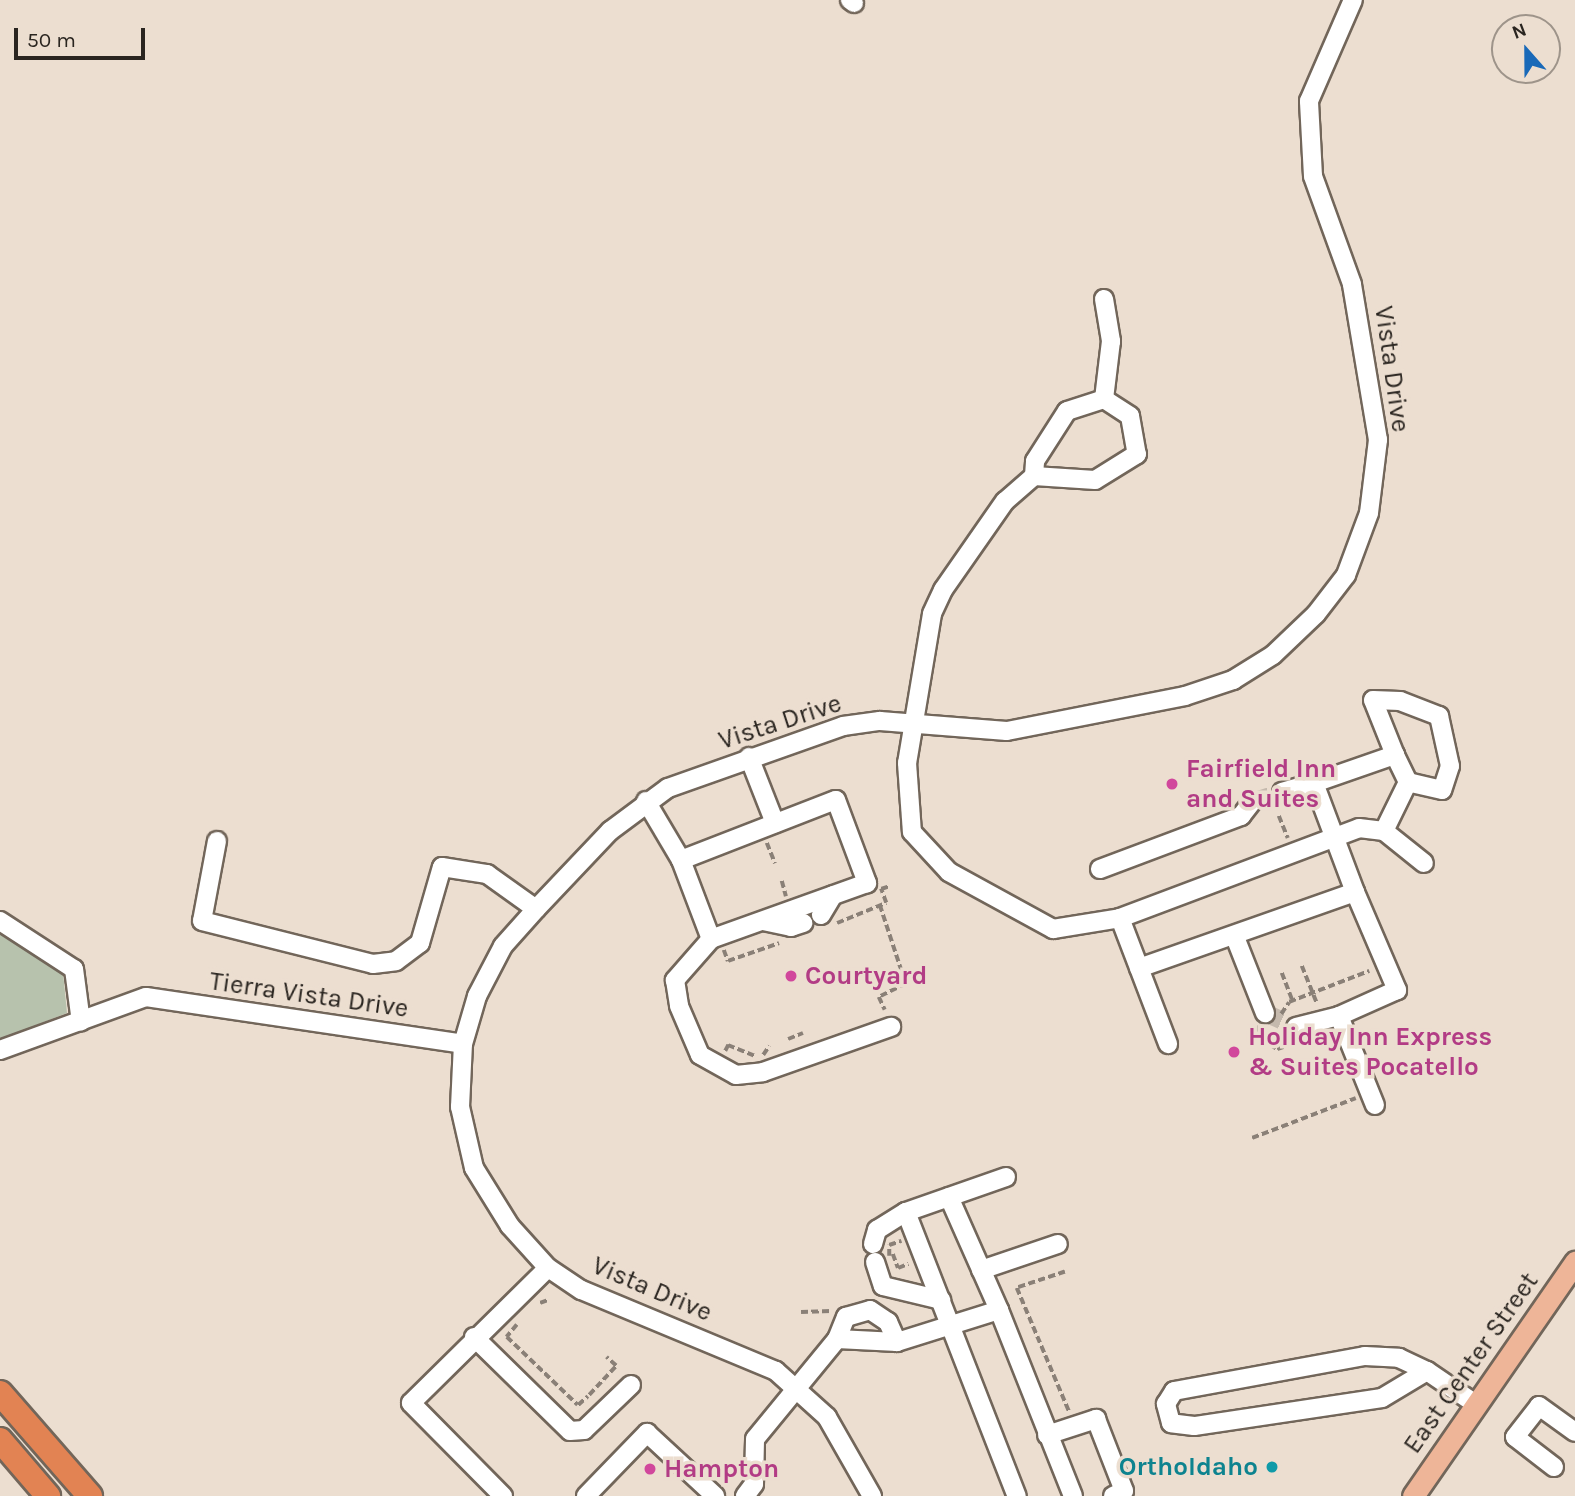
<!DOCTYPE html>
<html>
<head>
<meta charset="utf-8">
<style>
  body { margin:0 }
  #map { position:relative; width:1575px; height:1496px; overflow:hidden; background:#ecded0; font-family:Karla,sans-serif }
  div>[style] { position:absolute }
  .green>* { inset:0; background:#b7c2ad }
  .minor-tunnel>* { height:18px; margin-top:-9px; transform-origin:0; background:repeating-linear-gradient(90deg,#c5b9ad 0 18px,transparent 0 27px) }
  .path>* { height:3.5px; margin-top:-1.75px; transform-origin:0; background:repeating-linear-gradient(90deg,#8a8077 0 7px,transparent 0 10.5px) }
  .roads { filter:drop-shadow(2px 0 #72665a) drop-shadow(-2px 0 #72665a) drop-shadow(0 2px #72665a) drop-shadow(0 -2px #72665a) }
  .minor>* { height:18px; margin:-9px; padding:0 9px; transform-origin:9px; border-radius:9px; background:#fff }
  .major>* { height:21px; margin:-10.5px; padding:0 10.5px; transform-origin:10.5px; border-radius:10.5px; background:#eeb598 }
  .highway>* { height:24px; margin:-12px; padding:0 12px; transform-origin:12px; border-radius:12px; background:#e28353 }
  .dots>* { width:19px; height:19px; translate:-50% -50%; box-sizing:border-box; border:4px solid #ecded0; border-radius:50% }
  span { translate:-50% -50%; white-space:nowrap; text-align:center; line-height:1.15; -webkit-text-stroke:7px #ecded0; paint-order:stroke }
  .street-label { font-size:26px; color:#2a2520 }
  .hotel-label { font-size:26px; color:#b23c85; font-weight:700 }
  .left { translate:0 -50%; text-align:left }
  .culture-label { font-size:26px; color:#0d838f; font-weight:700 }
  .right { translate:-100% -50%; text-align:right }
  .north { position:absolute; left:1491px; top:14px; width:70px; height:70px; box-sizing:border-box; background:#ecded0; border:2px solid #9e948a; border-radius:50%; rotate:339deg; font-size:19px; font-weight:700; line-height:28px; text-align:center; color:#2a2520 }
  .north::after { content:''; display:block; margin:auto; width:24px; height:32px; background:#1969b8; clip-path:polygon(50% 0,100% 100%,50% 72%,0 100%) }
  .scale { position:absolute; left:14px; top:28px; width:131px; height:32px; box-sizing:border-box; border:4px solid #2a2520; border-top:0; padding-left:9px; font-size:21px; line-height:24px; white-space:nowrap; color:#2a2520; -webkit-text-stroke:5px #ecded0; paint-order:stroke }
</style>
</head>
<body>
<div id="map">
  <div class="green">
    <i style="clip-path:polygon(0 934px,63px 972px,67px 1013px,0 1039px)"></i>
  </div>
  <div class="minor-tunnel">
    <i style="left:1252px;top:802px;width:32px;rotate:-18deg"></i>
    <i style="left:1265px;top:1013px;width:34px;rotate:24deg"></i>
  </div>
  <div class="path">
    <i style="left:1279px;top:816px;width:24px;rotate:68deg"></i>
    <i style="left:767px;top:843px;width:22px;rotate:68deg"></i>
    <i style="left:782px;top:881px;width:16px;rotate:75deg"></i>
    <i style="left:880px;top:905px;width:83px;rotate:71.8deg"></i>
    <i style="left:906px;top:984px;width:30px;rotate:154deg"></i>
    <i style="left:879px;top:997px;width:14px;rotate:65deg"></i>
    <i style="left:837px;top:923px;width:53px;rotate:-22.2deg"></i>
    <i style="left:886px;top:903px;width:15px;rotate:-110deg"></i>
    <i style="left:881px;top:889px;width:9px;rotate:-18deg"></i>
    <i style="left:724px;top:950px;width:12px;rotate:70deg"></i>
    <i style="left:728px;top:961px;width:54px;rotate:-19.4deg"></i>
    <i style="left:1302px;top:966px;width:40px;rotate:68deg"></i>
    <i style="left:1282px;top:973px;width:30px;rotate:69deg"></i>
    <i style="left:1281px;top:1014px;width:14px;rotate:-56deg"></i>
    <i style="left:1289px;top:1002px;width:86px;rotate:-21.2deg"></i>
    <i style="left:1256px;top:1026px;width:14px;rotate:69deg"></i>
    <i style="left:1261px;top:1039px;width:19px;rotate:32deg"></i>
    <i style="left:1277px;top:1049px;width:16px;rotate:-18deg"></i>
    <i style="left:788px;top:1039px;width:16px;rotate:-22deg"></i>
    <i style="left:725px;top:1051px;width:7px;rotate:-63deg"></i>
    <i style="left:728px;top:1045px;width:29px;rotate:22deg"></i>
    <i style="left:763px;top:1055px;width:11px;rotate:-56deg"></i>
    <i style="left:1252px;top:1138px;width:111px;rotate:-21deg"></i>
    <i style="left:893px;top:1254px;width:15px;rotate:70deg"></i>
    <i style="left:898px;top:1268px;width:11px;rotate:-22deg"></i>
    <i style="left:889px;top:1256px;width:11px;rotate:-90deg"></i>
    <i style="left:889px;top:1245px;width:13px;rotate:-18deg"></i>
    <i style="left:1065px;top:1272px;width:51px;rotate:161.6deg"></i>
    <i style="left:1017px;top:1288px;width:134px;rotate:67.1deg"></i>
    <i style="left:540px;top:1303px;width:9px;rotate:-21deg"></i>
    <i style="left:801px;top:1312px;width:30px;rotate:-2deg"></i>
    <i style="left:517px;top:1325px;width:16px;rotate:130deg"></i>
    <i style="left:507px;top:1337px;width:98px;rotate:43.8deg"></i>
    <i style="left:578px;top:1405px;width:13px;rotate:-42deg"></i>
    <i style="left:589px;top:1395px;width:40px;rotate:-47deg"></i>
    <i style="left:616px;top:1366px;width:13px;rotate:-138deg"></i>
  </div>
  <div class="roads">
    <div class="minor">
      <i style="left:850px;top:0;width:5px;rotate:37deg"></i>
      <i style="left:1104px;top:299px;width:43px;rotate:80.5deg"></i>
      <i style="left:1111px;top:341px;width:58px;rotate:96.9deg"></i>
      <i style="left:1104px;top:399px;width:31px;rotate:33deg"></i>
      <i style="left:1130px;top:416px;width:39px;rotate:80deg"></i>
      <i style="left:1137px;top:454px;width:49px;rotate:148.2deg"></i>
      <i style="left:1095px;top:480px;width:61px;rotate:-176.2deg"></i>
      <i style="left:1034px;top:476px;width:38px;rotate:139deg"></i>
      <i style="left:1005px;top:501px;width:108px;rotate:124.9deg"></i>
      <i style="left:943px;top:590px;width:26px;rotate:115deg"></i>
      <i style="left:932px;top:614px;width:151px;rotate:99.5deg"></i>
      <i style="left:907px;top:763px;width:69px;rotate:85.9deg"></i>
      <i style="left:912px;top:832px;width:54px;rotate:47.2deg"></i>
      <i style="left:949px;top:872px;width:119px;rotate:28.7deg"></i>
      <i style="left:1053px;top:929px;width:68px;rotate:-9.3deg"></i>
      <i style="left:1120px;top:918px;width:255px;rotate:-20.6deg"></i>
      <i style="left:1359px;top:828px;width:25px;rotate:7deg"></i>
      <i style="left:1384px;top:831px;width:51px;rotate:38.7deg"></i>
      <i style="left:1034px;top:476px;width:15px;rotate:-86deg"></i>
      <i style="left:1035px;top:461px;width:59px;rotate:-57.4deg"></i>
      <i style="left:1067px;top:411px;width:39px;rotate:-18deg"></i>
      <i style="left:749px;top:757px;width:71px;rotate:68.5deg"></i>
      <i style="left:1282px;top:792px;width:33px;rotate:-16deg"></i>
      <i style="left:646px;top:801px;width:69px;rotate:59.3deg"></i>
      <i style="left:1384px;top:831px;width:55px;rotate:-63.9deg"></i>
      <i style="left:217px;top:841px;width:81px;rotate:100.6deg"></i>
      <i style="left:202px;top:921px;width:176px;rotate:14.1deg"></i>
      <i style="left:373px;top:964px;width:23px;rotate:-7deg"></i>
      <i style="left:396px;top:961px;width:30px;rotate:-37deg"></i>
      <i style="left:420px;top:943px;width:79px;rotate:-73.9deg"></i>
      <i style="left:442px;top:867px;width:46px;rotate:8.8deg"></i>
      <i style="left:487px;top:874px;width:60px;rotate:35.5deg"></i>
      <i style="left:1100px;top:869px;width:151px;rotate:-20.6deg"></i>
      <i style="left:1241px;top:816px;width:18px;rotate:-52deg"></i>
      <i style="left:1355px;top:892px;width:107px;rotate:66.8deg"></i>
      <i style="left:1397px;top:990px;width:64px;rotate:155.9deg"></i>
      <i style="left:1339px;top:1016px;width:96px;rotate:68deg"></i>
      <i style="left:821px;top:915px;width:23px;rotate:-59deg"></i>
      <i style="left:1120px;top:918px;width:135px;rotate:69.1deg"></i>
      <i style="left:0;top:921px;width:88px;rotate:33deg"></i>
      <i style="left:74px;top:969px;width:53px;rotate:82.5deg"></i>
      <i style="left:763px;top:921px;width:29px;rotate:12deg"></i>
      <i style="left:791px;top:927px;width:13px;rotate:-18deg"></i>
      <i style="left:1235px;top:937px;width:82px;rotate:68.5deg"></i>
      <i style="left:711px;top:939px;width:85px;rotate:-110.8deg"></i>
      <i style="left:681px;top:860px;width:166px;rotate:-21.2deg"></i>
      <i style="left:836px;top:800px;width:89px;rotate:69.5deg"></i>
      <i style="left:867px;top:883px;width:166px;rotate:160.3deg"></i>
      <i style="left:711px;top:939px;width:55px;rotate:131.3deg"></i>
      <i style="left:675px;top:980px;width:26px;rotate:81deg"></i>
      <i style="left:679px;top:1006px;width:53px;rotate:66.8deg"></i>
      <i style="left:700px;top:1055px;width:41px;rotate:29.1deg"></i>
      <i style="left:736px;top:1075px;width:27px;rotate:-6deg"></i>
      <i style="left:763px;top:1072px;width:136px;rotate:-19.4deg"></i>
      <i style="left:1139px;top:968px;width:229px;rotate:-19.4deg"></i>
      <i style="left:1355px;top:892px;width:116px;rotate:-110.6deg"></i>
      <i style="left:1314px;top:783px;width:86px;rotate:-19.1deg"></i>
      <i style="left:1395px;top:755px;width:59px;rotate:-111.8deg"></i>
      <i style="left:1373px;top:700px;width:27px;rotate:2deg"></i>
      <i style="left:1400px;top:701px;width:42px;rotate:21deg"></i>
      <i style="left:1439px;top:716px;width:51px;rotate:77.6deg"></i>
      <i style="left:1450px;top:766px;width:25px;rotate:108deg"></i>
      <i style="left:1442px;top:790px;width:35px;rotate:-167deg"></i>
      <i style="left:1408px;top:782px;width:30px;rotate:-116deg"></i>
      <i style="left:1296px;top:1027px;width:44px;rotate:-14.3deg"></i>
      <i style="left:0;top:1050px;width:155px;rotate:-20deg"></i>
      <i style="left:146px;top:997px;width:320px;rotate:8.4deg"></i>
      <i style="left:1006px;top:1177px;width:106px;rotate:160.7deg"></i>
      <i style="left:906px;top:1212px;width:305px;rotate:68.7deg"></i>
      <i style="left:949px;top:1197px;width:124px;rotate:66.1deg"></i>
      <i style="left:873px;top:1244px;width:15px;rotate:-74deg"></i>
      <i style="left:877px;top:1230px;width:34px;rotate:-32deg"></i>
      <i style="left:875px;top:1262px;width:25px;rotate:72deg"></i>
      <i style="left:883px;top:1286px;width:60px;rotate:13.6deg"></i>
      <i style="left:981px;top:1270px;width:81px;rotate:-18.7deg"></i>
      <i style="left:474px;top:1337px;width:134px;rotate:44.4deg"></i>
      <i style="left:570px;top:1431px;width:14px;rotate:-4deg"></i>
      <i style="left:584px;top:1430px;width:65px;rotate:-43.8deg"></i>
      <i style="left:837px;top:1339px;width:24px;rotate:-68deg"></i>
      <i style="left:846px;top:1317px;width:25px;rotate:-16deg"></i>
      <i style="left:870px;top:1310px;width:22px;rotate:34deg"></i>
      <i style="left:888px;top:1322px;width:22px;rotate:66deg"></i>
      <i style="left:1365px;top:1356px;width:34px;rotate:3deg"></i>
      <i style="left:1399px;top:1358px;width:31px;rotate:25deg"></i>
      <i style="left:1427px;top:1371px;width:52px;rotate:149deg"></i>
      <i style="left:1382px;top:1398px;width:190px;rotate:171.5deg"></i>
      <i style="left:1194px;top:1426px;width:23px;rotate:-173deg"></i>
      <i style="left:1171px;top:1423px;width:20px;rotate:-105deg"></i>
      <i style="left:1166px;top:1404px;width:15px;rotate:-58deg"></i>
      <i style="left:1174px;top:1391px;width:194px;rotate:-10.4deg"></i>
      <i style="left:1427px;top:1371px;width:60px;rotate:34.2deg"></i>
      <i style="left:1047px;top:1435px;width:52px;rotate:-18.1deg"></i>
      <i style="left:1096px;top:1419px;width:77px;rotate:68.7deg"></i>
      <i style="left:1124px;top:1491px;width:12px;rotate:156deg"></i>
      <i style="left:1554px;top:1467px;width:49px;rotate:-142.4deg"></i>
      <i style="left:1515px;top:1437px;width:39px;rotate:-52deg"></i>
      <i style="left:1539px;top:1406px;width:44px;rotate:35.8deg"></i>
      <i style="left:503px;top:1496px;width:131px;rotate:-134.7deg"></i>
      <i style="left:411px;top:1403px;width:192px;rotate:-44.6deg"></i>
      <i style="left:586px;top:1496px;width:88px;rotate:-45.9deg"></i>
      <i style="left:647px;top:1433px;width:93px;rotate:42.8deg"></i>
      <i style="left:745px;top:1496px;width:15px;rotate:-53deg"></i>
      <i style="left:754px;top:1484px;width:45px;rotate:-88.7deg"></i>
      <i style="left:755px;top:1439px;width:129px;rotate:-50.6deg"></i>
      <i style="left:837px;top:1339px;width:60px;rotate:2.9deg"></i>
      <i style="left:897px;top:1342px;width:107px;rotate:-17.4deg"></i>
      <i style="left:999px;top:1310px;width:200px;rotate:68.3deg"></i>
      <i style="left:872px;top:1496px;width:91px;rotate:-119.7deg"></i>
      <i style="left:827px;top:1417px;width:69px;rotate:-138deg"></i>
      <i style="left:776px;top:1371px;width:211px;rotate:-157.4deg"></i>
      <i style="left:581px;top:1290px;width:40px;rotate:-146deg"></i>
      <i style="left:548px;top:1268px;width:57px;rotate:-132.1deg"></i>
      <i style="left:510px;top:1226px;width:68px;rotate:-121.8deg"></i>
      <i style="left:474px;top:1168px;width:63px;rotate:-102.9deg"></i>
      <i style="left:460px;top:1107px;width:63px;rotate:-87.3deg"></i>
      <i style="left:463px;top:1044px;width:50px;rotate:-73.7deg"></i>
      <i style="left:477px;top:996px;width:56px;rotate:-62.5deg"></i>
      <i style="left:503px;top:946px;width:50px;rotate:-48.3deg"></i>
      <i style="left:536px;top:909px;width:108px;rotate:-46.5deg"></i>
      <i style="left:610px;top:831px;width:72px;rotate:-36.6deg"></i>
      <i style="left:668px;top:788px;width:186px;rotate:-19.5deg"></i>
      <i style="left:843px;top:726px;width:37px;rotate:-8deg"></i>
      <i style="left:880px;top:721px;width:127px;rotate:4.5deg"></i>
      <i style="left:1007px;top:731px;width:181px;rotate:-11.1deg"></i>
      <i style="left:1185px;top:696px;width:51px;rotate:-18.4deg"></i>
      <i style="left:1233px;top:680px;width:47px;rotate:-32deg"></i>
      <i style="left:1273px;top:655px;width:59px;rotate:-43.6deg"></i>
      <i style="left:1316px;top:614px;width:49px;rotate:-52.4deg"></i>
      <i style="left:1346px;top:575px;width:66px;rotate:-69.6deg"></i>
      <i style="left:1369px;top:513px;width:74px;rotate:-83deg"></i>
      <i style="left:1378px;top:440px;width:158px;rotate:-99.5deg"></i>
      <i style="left:1352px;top:284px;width:115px;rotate:-109.9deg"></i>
      <i style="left:1313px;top:176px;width:75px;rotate:-93.1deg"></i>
      <i style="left:1309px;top:101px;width:110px;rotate:-66.5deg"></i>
    </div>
    <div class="major">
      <i style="left:1413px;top:1496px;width:285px;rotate:-55.3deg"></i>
    </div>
    <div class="highway">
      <i style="left:0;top:1393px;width:137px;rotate:48.9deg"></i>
      <i style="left:0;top:1440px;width:74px;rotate:49.4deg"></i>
    </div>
  </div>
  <div class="dots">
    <i style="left:1172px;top:784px;background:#d1479c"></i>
    <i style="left:791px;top:976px;background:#d1479c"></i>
    <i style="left:1234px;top:1052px;background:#d1479c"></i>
    <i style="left:1272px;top:1467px;background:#0f9aa8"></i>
    <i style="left:650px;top:1469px;background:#d1479c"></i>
  </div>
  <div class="street-label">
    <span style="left:1392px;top:369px;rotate:82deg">Vista Drive</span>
    <span style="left:780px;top:722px;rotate:-18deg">Vista Drive</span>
    <span style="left:309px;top:995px;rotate:8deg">Tierra Vista Drive</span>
    <span style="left:652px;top:1289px;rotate:23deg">Vista Drive</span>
    <span style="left:1471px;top:1363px;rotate:-55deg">East Center Street</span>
  </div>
  <div class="hotel-label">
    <span class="left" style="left:1186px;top:784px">Fairfield Inn<br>and Suites</span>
    <span class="left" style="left:805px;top:976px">Courtyard</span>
    <span class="left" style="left:1248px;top:1052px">Holiday Inn Express<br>&amp; Suites Pocatello</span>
    <span class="left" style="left:664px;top:1469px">Hampton</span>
  </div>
  <div class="culture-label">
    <span class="right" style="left:1258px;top:1467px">OrthoIdaho</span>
  </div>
  <div class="north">N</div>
  <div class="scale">50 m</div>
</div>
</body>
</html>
